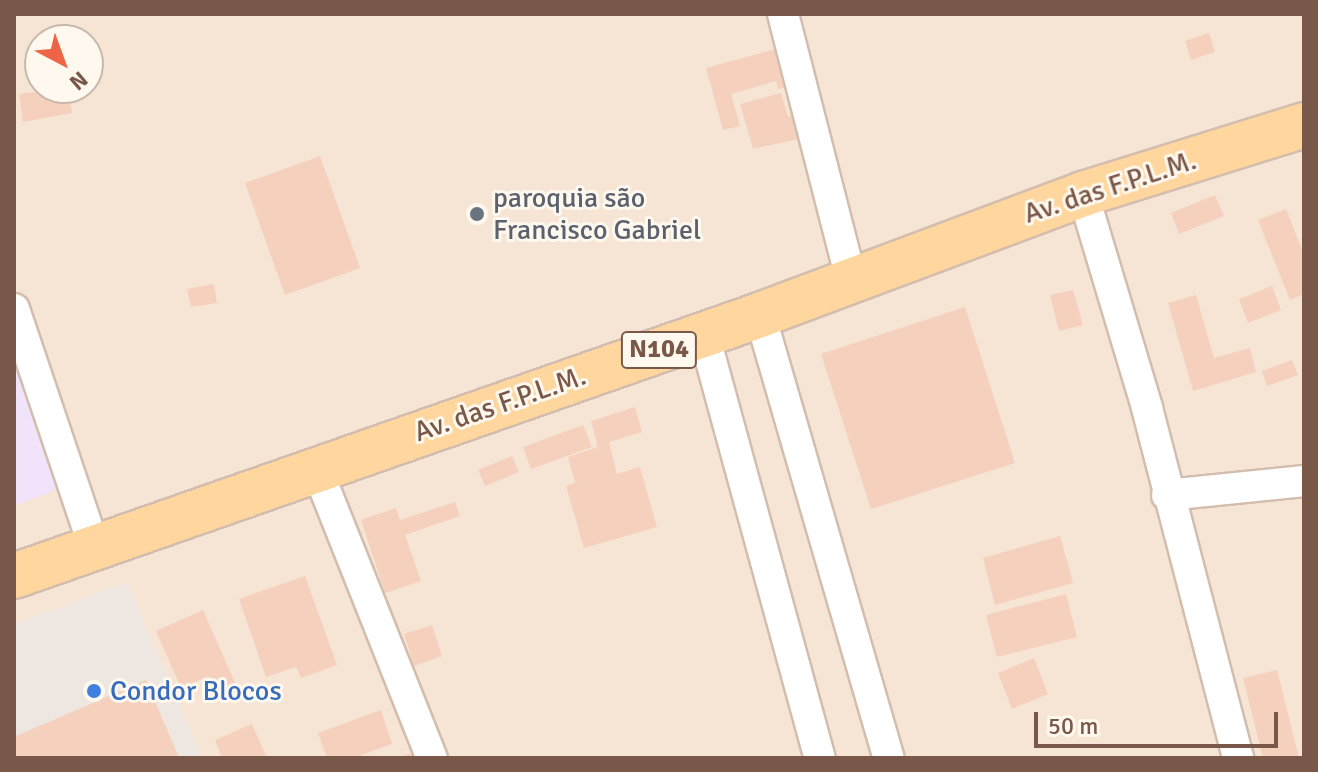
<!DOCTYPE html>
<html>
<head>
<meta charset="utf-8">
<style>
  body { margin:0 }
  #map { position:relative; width:1318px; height:772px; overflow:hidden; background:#fdf4e7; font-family:Signika,sans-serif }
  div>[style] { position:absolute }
  .residential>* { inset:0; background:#f6e5d5 }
  .industrial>* { inset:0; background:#eee6e0 }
  .education>* { inset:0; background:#f1e3fa }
  .building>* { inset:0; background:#f4d0bd }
  .roads { filter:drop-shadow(2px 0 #d3bdae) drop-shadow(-2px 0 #d3bdae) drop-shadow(0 2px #d3bdae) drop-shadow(0 -2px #d3bdae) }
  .street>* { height:30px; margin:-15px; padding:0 15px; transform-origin:15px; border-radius:15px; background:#fff }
  .primary>* { height:44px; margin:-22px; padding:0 22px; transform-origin:22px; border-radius:22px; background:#ffd69d }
  .dots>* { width:22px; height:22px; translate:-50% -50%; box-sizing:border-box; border:4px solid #fff8ee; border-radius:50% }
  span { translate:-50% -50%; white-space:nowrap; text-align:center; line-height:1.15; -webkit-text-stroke:6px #fff8ee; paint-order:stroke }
  .shield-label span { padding:2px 6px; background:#fff8ee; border:2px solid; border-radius:6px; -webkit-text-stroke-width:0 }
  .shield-label { font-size:26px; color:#795849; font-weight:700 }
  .street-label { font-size:28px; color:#795849 }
  .worship-label { font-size:28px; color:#5b616d }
  .left { translate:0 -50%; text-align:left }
  .shop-label { font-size:28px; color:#366cbe }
  .frame { position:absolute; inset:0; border:16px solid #795849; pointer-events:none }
  .north { position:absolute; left:24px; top:24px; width:80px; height:80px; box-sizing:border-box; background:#fff8ee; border:2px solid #c9b8ac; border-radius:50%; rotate:139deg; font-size:22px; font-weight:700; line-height:32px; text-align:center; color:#795849 }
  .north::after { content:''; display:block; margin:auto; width:28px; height:36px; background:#ed6446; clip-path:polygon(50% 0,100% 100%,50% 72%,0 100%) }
  .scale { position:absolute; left:1034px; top:712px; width:244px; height:36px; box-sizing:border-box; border:4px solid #795849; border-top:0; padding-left:10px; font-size:24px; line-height:28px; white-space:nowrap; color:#795849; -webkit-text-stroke:6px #fff8ee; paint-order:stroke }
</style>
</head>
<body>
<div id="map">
  <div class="residential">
    <i style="clip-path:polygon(evenodd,14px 14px,1304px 14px,1304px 758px,14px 758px,14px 14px,40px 40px,88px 40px,88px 88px,40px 88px,40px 40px)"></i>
  </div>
  <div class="industrial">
    <i style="clip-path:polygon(127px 582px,202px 758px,14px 758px,14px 624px)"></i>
  </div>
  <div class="education">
    <i style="clip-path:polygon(14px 334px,63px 487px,14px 506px)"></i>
  </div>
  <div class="building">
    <i style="clip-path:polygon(1209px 33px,1215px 52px,1191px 60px,1185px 41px)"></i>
    <i style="clip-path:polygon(787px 46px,797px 84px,778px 89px,776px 81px,731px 94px,740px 126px,723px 130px,706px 68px)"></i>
    <i style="clip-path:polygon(68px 88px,72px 113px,23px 122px,19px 94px)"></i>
    <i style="clip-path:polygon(781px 93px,788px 117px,797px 115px,803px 138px,753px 149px,740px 104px)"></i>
    <i style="clip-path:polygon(320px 156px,360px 268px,285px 295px,245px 183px)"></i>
    <i style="clip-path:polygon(1215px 195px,1224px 216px,1179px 234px,1171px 213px)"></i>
    <i style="clip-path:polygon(1286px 209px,1304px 255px,1304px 294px,1290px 300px,1258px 220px)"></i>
    <i style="clip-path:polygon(214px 284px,217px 303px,191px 307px,187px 289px)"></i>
    <i style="clip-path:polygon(1272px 286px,1281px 310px,1248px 323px,1239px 299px)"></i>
    <i style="clip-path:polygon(1073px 290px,1083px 325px,1059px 331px,1050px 295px)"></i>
    <i style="clip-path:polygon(1196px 295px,1214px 358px,1250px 348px,1256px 372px,1193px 391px,1168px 303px)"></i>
    <i style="clip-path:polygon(965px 307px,1015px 463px,871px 509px,821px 354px)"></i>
    <i style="clip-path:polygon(1292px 360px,1298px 375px,1267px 386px,1262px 371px)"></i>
    <i style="clip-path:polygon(635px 407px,642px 432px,609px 442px,617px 474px,640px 467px,657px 527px,584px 548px,566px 486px,575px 483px,568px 457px,598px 447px,591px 421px)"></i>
    <i style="clip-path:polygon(583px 425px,592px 447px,531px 469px,523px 447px)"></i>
    <i style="clip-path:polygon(512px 456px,519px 472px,485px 486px,478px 470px)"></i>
    <i style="clip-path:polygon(455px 502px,460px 516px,405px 535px,421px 581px,385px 593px,361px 520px,396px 508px,400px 520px)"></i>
    <i style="clip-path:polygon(1060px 536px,1073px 583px,995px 605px,983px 558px)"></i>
    <i style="clip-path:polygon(305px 576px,337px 665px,301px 678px,296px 667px,266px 677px,239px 599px)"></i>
    <i style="clip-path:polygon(1066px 594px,1077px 637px,997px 657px,986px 615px)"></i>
    <i style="clip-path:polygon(203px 610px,236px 685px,217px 694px,209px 676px,181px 688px,156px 631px)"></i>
    <i style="clip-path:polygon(432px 625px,442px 656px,414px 666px,404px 634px)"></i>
    <i style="clip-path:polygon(1034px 658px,1048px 694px,1012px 709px,998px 673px)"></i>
    <i style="clip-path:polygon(1277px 670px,1299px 758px,1263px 758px,1243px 678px)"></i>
    <i style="clip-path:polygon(146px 680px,179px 758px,14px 758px,14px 737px)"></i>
    <i style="clip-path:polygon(381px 710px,392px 744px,353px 758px,327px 758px,318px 733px)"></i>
    <i style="clip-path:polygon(252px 724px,267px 758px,222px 758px,215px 740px)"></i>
    <i style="clip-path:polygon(414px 752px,416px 758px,397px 758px)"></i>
  </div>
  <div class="roads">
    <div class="street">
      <i style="left:783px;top:14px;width:273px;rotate:75.6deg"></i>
      <i style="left:1083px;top:194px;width:223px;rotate:73.3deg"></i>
      <i style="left:1147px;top:408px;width:362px;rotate:75.4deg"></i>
      <i style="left:14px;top:309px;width:251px;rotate:71.4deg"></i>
      <i style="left:760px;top:315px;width:461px;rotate:73.8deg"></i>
      <i style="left:704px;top:335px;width:439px;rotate:74.7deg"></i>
      <i style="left:316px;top:467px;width:313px;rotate:68.3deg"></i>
      <i style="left:1167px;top:495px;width:138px;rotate:-5.8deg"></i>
    </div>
    <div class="primary">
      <i style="left:14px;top:576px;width:790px;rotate:-19.28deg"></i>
      <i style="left:760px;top:315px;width:345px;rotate:-20.5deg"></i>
      <i style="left:1083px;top:194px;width:232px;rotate:-17.3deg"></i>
    </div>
  </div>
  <div class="dots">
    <i style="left:477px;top:214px;background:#6b7280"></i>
    <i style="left:94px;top:691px;background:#3f7fe0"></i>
  </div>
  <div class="shield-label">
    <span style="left:659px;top:350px">N104</span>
  </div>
  <div class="street-label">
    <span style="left:1110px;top:187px;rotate:-18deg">Av. das F.P.L.M.</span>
    <span style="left:500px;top:404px;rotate:-19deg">Av. das F.P.L.M.</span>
  </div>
  <div class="worship-label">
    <span class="left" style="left:493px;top:214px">paroquia são<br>Francisco Gabriel</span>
  </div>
  <div class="shop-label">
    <span class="left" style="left:110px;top:691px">Condor Blocos</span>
  </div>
  <div class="frame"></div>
  <div class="north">N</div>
  <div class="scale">50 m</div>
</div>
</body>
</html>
